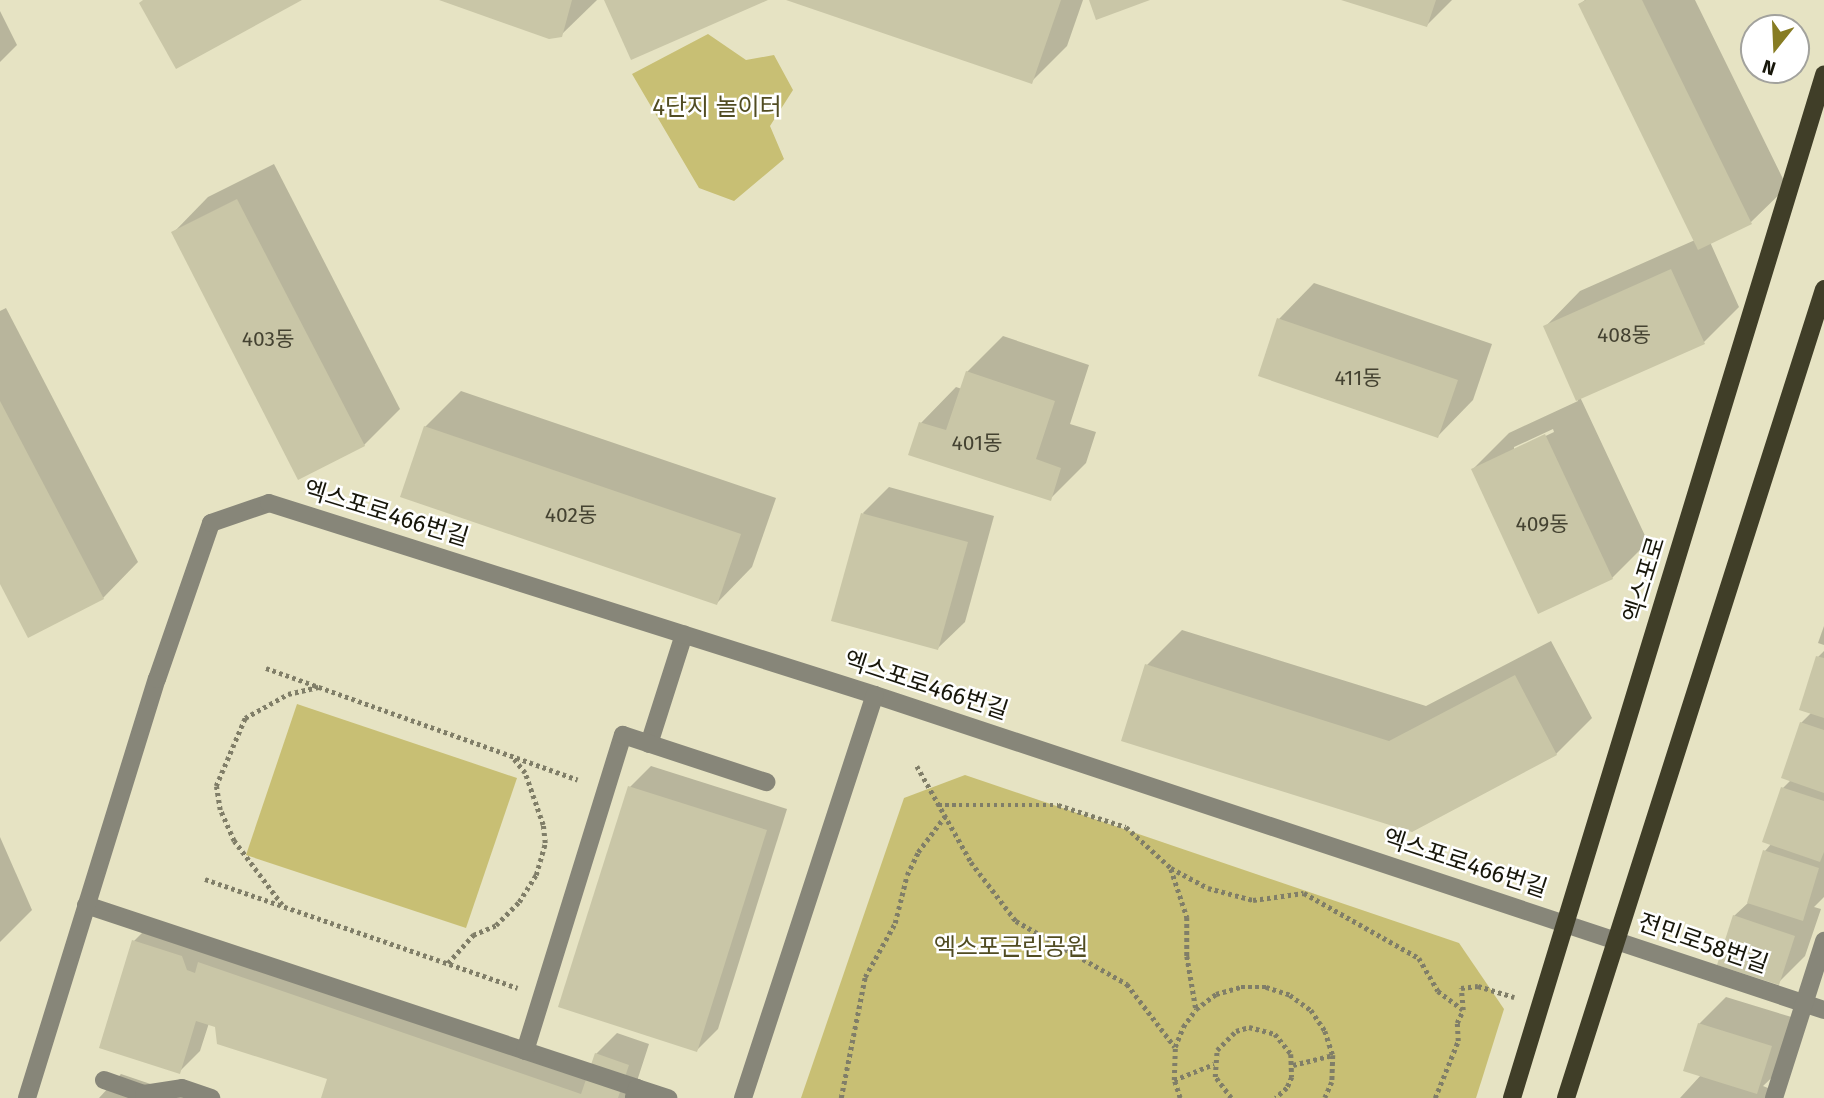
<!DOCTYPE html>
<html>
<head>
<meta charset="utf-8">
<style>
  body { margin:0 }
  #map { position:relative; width:1824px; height:1098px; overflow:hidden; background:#e6e3c3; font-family:"Fira Sans","Noto Sans KR",sans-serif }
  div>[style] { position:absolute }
  .green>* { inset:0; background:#c8bf74 }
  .shadow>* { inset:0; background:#0003 }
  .building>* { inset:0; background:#c9c6a7 }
  .path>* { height:4.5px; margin-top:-2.25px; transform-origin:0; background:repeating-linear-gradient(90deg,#807e68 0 3.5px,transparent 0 7px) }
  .minor>* { height:18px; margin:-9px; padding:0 9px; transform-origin:9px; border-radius:9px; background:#878679 }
  .major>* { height:18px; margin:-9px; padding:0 9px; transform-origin:9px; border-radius:9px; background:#403e28 }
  span { translate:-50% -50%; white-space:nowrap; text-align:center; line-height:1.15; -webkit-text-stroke:5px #fff; paint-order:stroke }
  .number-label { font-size:21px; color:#444231 }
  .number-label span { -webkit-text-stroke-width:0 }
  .park-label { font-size:24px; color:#514c22 }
  .street-label { font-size:24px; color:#17160a }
  .north { position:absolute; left:1740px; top:14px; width:70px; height:70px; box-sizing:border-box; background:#fff; border:2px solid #a2a29d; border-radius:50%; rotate:198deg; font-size:19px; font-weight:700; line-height:28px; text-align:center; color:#17160a }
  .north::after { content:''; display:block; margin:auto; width:24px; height:32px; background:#877c23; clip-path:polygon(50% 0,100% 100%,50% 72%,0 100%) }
</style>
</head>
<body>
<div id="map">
  <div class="green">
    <i style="clip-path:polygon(708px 34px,746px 60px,774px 55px,793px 90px,770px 126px,784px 159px,734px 201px,699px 188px,632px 74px)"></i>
    <i style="clip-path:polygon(297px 704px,517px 778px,466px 928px,246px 855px)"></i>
    <i style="clip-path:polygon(965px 775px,1459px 943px,1504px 1009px,1476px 1098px,801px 1098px,904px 798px)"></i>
  </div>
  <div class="shadow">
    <i style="clip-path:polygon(443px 0,597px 0,561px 35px)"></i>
    <i style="clip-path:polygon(790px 0,1083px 0,1067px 46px,1031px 82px)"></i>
    <i style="clip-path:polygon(1345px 0,1452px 0,1427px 25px)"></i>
    <i style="clip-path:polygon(evenodd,1585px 0,1695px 0,1787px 187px,1751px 222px,1710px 242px,1739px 307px,1703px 343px,1580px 397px,1648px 542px,1612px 578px,1473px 469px,1509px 433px,1578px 401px,1545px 327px,1580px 291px,1695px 240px,1580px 4px,1585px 0,1553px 429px,1554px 432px,1514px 451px,1514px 447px,1553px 429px)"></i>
    <i style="clip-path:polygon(0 11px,17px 45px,0 62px)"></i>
    <i style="clip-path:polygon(274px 164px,400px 409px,364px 445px,173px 233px,208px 197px)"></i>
    <i style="clip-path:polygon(1314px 283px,1492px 344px,1473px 400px,1438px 436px,1279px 319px)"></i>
    <i style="clip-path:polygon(6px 308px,138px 562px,103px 598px,0 580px,0 311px)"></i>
    <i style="clip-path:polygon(1003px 336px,1089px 365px,1070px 424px,1096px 432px,1086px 463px,1050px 499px,921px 423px,956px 387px,962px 389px,967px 372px)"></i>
    <i style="clip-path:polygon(461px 391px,776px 498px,752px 567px,717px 603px,425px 427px)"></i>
    <i style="clip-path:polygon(889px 487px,994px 516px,965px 622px,938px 648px,863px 513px)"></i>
    <i style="clip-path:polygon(1824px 626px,1824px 645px,1818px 643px)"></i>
    <i style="clip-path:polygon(1182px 630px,1426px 706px,1551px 641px,1592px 718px,1556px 754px,1411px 830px,1147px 665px)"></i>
    <i style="clip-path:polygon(1824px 651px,1824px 897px,1814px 907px,1821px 909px,1805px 956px,1778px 983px,1734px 916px,1749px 902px,1765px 851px,1772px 843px,1764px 841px,1783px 788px,1791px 780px,1801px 723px,1812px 712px,1818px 657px)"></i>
    <i style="clip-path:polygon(651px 766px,787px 809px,718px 1029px,697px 1050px,630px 787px)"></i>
    <i style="clip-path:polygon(0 837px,32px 910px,0 942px)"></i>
    <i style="clip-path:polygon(155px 920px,591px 1069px,596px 1054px,617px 1033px,649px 1044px,638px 1078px,639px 1098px,323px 1098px,329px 1077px,209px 1023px,200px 1051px,179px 1072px,134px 941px)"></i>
    <i style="clip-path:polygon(1726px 997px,1798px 1019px,1784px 1066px,1763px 1086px,1773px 1090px,1770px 1098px,1680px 1098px,1701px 1075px,1699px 1024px)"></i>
    <i style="clip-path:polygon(121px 1074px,192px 1098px,99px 1098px)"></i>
  </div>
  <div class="building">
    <i style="clip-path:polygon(143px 0,302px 0,176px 69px,139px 3px)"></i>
    <i style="clip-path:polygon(439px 0,572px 0,562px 37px,549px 39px)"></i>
    <i style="clip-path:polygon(604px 0,768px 0,631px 60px)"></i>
    <i style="clip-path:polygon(786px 0,1061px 0,1032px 84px)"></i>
    <i style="clip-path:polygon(1089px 0,1150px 0,1096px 20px)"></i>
    <i style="clip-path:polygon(1341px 0,1436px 0,1427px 27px)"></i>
    <i style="clip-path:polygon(1586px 0,1642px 0,1752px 224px,1698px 250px,1578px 4px)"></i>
    <i style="clip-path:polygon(237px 199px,365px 446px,298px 480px,171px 232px)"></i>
    <i style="clip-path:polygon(1671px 269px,1705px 344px,1576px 401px,1543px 326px)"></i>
    <i style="clip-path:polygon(1277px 318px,1458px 380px,1438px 438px,1258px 376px)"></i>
    <i style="clip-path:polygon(966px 371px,1055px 401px,1036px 459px,1061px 468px,1051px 501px,908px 455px,919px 422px,946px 430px)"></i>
    <i style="clip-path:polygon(0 401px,104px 599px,28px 638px,0 584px)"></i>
    <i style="clip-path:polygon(424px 426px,741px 534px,717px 605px,400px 497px)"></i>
    <i style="clip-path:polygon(1545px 434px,1613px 579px,1538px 614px,1471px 469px)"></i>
    <i style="clip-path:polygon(861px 513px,968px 542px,938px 650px,831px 621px)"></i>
    <i style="clip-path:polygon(1816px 656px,1824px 658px,1824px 718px,1799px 710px)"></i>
    <i style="clip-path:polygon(1145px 664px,1389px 741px,1515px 675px,1557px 755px,1412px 832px,1121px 741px)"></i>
    <i style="clip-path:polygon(1800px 722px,1824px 730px,1824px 793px,1781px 778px)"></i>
    <i style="clip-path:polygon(628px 786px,767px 830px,697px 1052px,558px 1007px)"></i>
    <i style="clip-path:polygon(1781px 787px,1824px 801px,1824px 852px,1820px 862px,1762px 842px)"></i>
    <i style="clip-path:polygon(1763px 850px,1819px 868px,1803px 921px,1747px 903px)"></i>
    <i style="clip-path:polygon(1733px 915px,1795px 936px,1779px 985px,1717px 965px)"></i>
    <i style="clip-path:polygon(132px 940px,182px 956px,187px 970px,195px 973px,198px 962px,581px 1094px,595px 1053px,629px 1065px,618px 1098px,321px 1098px,327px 1079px,217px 1044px,215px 1027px,196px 1021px,180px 1074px,99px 1048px)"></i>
    <i style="clip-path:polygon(1698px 1023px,1772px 1046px,1757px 1094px,1683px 1071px)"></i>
  </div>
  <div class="path">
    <i style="left:266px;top:668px;width:331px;rotate:19.7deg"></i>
    <i style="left:917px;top:766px;width:110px;rotate:60.6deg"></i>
    <i style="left:971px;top:862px;width:74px;rotate:52.7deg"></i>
    <i style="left:1016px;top:921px;width:128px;rotate:29.6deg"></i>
    <i style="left:1127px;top:984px;width:79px;rotate:52.7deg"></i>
    <i style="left:938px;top:805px;width:120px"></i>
    <i style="left:1058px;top:805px;width:71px;rotate:17.9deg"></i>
    <i style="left:1126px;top:827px;width:61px;rotate:42.3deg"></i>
    <i style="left:1171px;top:868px;width:42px;rotate:28.4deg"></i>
    <i style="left:1208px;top:888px;width:47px;rotate:14.9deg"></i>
    <i style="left:1253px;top:900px;width:51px;rotate:-7.8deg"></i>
    <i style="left:1304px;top:893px;width:132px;rotate:29.5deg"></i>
    <i style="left:1419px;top:958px;width:38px;rotate:60deg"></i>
    <i style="left:1438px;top:991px;width:31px;rotate:37deg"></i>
    <i style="left:1171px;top:869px;width:51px;rotate:71.6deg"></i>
    <i style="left:1187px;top:917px;width:39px;rotate:90deg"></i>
    <i style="left:1187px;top:956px;width:54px;rotate:80.4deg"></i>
    <i style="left:205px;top:879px;width:331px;rotate:19.2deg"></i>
    <i style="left:282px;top:905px;width:80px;rotate:-126.9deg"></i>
    <i style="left:234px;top:841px;width:34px;rotate:-114deg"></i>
    <i style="left:220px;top:810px;width:24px;rotate:-99deg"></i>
    <i style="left:216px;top:786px;width:74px;rotate:-66.9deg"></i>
    <i style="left:245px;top:718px;width:49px;rotate:-29.2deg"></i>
    <i style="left:288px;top:694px;width:31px;rotate:-13deg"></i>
    <i style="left:448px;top:963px;width:38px;rotate:-48deg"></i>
    <i style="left:473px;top:935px;width:25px;rotate:-23deg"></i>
    <i style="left:496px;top:925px;width:33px;rotate:-45deg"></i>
    <i style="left:519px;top:902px;width:32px;rotate:-58deg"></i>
    <i style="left:536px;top:875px;width:33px;rotate:-74deg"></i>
    <i style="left:545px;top:843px;width:18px;rotate:-96deg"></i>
    <i style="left:543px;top:825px;width:55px;rotate:-109.1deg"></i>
    <i style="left:525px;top:773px;width:21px;rotate:-129deg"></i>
    <i style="left:1293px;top:1065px;width:41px;rotate:-14deg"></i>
    <i style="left:1174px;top:1080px;width:43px;rotate:-21.8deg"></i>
    <i style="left:841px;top:1098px;width:123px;rotate:-78.8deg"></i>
    <i style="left:865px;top:977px;width:62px;rotate:-60.9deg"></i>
    <i style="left:895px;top:923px;width:49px;rotate:-76deg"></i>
    <i style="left:907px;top:875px;width:25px;rotate:-64deg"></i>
    <i style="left:918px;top:852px;width:45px;rotate:-53.1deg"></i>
    <i style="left:1180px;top:1098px;width:19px;rotate:-108deg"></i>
    <i style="left:1174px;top:1080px;width:33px;rotate:-88deg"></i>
    <i style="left:1175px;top:1047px;width:22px;rotate:-68deg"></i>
    <i style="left:1183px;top:1027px;width:22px;rotate:-54deg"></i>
    <i style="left:1196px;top:1009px;width:25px;rotate:-37deg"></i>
    <i style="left:1216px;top:994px;width:26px;rotate:-16deg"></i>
    <i style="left:1241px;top:987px;width:25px"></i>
    <i style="left:1266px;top:987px;width:25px;rotate:18deg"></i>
    <i style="left:1290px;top:995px;width:26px;rotate:36deg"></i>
    <i style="left:1311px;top:1010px;width:25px;rotate:56deg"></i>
    <i style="left:1325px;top:1031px;width:25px;rotate:72deg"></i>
    <i style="left:1333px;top:1055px;width:27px;rotate:92deg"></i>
    <i style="left:1332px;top:1082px;width:17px;rotate:114deg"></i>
    <i style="left:1231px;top:1098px;width:26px;rotate:-127deg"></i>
    <i style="left:1215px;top:1077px;width:27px;rotate:-86deg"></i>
    <i style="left:1217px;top:1050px;width:27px;rotate:-45deg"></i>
    <i style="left:1236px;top:1031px;width:14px;rotate:-17deg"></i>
    <i style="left:1249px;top:1027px;width:27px;rotate:15deg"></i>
    <i style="left:1275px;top:1034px;width:26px;rotate:51deg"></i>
    <i style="left:1291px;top:1054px;width:23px;rotate:88deg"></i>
    <i style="left:1292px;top:1077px;width:12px;rotate:114deg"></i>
    <i style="left:1287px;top:1088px;width:15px;rotate:138deg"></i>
    <i style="left:1435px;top:1098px;width:61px;rotate:-68deg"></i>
    <i style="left:1458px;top:1041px;width:18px;rotate:-93deg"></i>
    <i style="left:1457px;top:1023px;width:14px;rotate:-65deg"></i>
    <i style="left:1463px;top:1010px;width:22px;rotate:-95deg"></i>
    <i style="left:1461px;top:988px;width:17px;rotate:-7deg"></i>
    <i style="left:1478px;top:986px;width:38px;rotate:17deg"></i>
  </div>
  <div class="minor">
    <i style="left:649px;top:744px;width:115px;rotate:-72.3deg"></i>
    <i style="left:86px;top:905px;width:581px;rotate:18.37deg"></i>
    <i style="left:525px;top:1051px;width:331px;rotate:-72.8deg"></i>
    <i style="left:623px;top:735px;width:151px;rotate:18.2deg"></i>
    <i style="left:104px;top:1080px;width:42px;rotate:19.3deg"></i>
    <i style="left:144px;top:1094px;width:38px;rotate:-9deg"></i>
    <i style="left:182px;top:1088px;width:31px;rotate:19deg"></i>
    <i style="left:634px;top:1097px;width:9px;rotate:-72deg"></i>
    <i style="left:637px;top:1088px;width:33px;rotate:18deg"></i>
    <i style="left:27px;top:1098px;width:439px;rotate:-72.8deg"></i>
    <i style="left:157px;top:679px;width:165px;rotate:-70.9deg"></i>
    <i style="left:211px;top:523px;width:61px;rotate:-19deg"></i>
    <i style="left:269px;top:503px;width:636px;rotate:17.58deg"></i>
    <i style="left:875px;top:695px;width:1000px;rotate:18.36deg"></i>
    <i style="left:743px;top:1098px;width:424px;rotate:-71.9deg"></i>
    <i style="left:1774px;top:1098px;width:165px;rotate:-72.3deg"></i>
  </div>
  <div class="major">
    <i style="left:1512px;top:1098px;width:1070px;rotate:-73.04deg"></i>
    <i style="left:1566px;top:1098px;width:849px;rotate:-72.31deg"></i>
  </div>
  <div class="number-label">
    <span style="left:1624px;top:335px">408동</span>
    <span style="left:268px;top:339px">403동</span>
    <span style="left:1358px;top:378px">411동</span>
    <span style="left:977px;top:443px">401동</span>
    <span style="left:571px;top:515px">402동</span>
    <span style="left:1542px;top:524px">409동</span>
  </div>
  <div class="park-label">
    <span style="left:717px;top:108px">4단지 놀이터</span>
    <span style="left:1011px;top:948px">엑스포근린공원</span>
  </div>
  <div class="street-label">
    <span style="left:386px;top:514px;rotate:17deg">엑스포로466번길</span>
    <span style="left:1645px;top:580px;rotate:-73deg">엑스포로</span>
    <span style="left:926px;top:686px;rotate:18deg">엑스포로466번길</span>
    <span style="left:1465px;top:864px;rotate:18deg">엑스포로466번길</span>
    <span style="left:1703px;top:944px;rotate:19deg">전민로58번길</span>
  </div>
  <div class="north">N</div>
</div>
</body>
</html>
